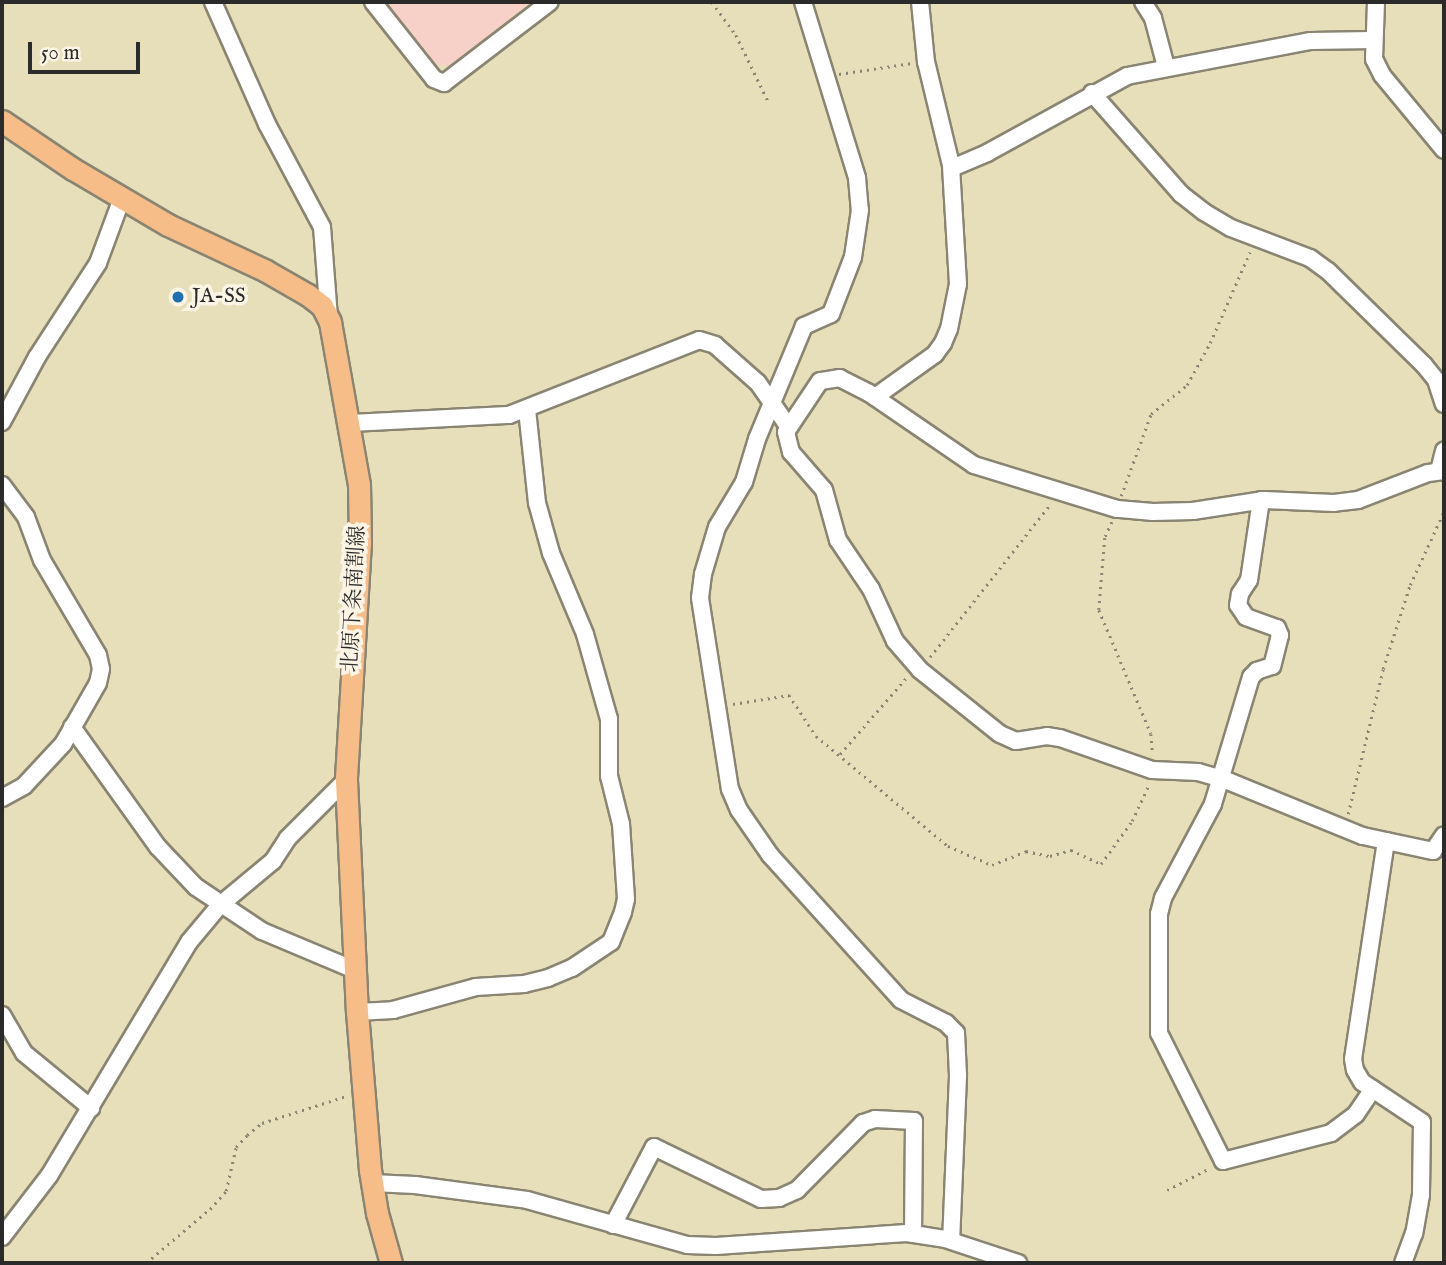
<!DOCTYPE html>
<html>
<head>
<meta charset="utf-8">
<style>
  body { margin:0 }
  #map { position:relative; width:1446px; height:1265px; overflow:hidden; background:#e7dfba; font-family:"IM FELL English","Noto Serif JP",serif }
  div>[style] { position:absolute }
  .built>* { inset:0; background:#f7d1c8 }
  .path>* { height:2.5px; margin-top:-1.25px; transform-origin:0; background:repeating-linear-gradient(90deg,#898572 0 2px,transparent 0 7px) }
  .roads { filter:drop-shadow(2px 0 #898572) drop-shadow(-2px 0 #898572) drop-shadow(0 2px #898572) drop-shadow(0 -2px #898572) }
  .minor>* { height:16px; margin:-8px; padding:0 8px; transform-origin:8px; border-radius:8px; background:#fff }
  .major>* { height:21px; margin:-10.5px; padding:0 10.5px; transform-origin:10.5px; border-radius:10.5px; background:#f7bd88 }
  .dots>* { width:19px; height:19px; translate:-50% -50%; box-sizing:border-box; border:4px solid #fcf5e5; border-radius:50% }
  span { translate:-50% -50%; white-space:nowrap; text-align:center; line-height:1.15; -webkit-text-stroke:7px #fcf5e5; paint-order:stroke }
  .poi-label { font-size:21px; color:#2b2b2b }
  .left { translate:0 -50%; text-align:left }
  .street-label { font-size:21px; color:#2b2b2b }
  .frame { position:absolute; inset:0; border:4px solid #2b2b2b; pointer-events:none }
  .scale { position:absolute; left:28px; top:42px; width:112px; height:32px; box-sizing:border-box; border:4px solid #2b2b2b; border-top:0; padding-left:9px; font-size:21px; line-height:24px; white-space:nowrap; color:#2b2b2b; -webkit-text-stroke:5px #fcf5e5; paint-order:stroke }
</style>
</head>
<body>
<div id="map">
  <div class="built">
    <i style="clip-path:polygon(384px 2px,531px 2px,449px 66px,437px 65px,428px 58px)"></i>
  </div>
  <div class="path">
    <i style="left:712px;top:2px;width:41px;rotate:54deg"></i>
    <i style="left:736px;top:35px;width:73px;rotate:64.1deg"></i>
    <i style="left:839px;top:74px;width:74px;rotate:-8.6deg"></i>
    <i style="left:1121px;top:496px;width:87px;rotate:-69.9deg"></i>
    <i style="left:1151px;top:414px;width:46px;rotate:-38.9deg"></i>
    <i style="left:1187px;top:385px;width:48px;rotate:-61.3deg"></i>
    <i style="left:1210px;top:343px;width:99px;rotate:-66.3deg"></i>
    <i style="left:1112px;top:522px;width:17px;rotate:114deg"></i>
    <i style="left:1105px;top:538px;width:72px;rotate:94.8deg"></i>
    <i style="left:1099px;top:610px;width:134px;rotate:67.2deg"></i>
    <i style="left:1151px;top:734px;width:21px;rotate:85deg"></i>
    <i style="left:930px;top:657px;width:196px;rotate:-51.8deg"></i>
    <i style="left:733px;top:704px;width:57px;rotate:-9.1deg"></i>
    <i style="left:789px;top:695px;width:49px;rotate:56.6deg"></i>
    <i style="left:816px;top:736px;width:172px;rotate:39.8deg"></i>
    <i style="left:948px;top:846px;width:48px;rotate:23.4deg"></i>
    <i style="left:992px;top:865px;width:37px;rotate:-22deg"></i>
    <i style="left:1026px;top:851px;width:25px;rotate:12deg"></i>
    <i style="left:1050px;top:856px;width:22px;rotate:-16deg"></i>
    <i style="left:1071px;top:850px;width:33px;rotate:25deg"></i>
    <i style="left:1101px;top:864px;width:53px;rotate:-54.2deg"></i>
    <i style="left:1132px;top:821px;width:40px;rotate:-65deg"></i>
    <i style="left:840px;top:754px;width:102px;rotate:-49deg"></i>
    <i style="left:1348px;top:814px;width:149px;rotate:-76.4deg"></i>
    <i style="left:1383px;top:669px;width:88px;rotate:-72.2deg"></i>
    <i style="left:1410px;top:585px;width:81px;rotate:-65.3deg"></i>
    <i style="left:1167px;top:1190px;width:48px;rotate:-27.1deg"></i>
    <i style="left:146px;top:1263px;width:84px;rotate:-40.2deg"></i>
    <i style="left:210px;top:1209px;width:24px;rotate:-48deg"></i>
    <i style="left:226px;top:1191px;width:45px;rotate:-77.2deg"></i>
    <i style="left:236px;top:1147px;width:16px;rotate:-47deg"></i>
    <i style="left:247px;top:1135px;width:19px;rotate:-39deg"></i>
    <i style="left:262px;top:1123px;width:88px;rotate:-17.8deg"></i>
  </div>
  <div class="roads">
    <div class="minor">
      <i style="left:213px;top:2px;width:133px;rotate:66.1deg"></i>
      <i style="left:267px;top:124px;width:117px;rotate:61.9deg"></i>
      <i style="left:322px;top:227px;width:90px;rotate:85.6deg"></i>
      <i style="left:373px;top:2px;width:98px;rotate:51.6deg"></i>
      <i style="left:434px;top:79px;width:11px;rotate:22deg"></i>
      <i style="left:444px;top:83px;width:133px;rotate:-37.4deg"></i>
      <i style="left:803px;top:2px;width:184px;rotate:72.9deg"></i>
      <i style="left:857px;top:178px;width:32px;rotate:85deg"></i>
      <i style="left:860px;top:210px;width:48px;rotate:98.5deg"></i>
      <i style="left:853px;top:257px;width:61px;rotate:111.1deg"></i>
      <i style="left:831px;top:314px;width:30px;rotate:156deg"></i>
      <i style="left:804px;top:326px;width:122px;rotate:112.6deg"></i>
      <i style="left:757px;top:439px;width:45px;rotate:106.8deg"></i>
      <i style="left:744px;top:482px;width:52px;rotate:121deg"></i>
      <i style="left:717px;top:527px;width:49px;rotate:106.6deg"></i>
      <i style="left:703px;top:574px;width:24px;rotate:97deg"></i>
      <i style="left:700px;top:598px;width:193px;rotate:81.1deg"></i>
      <i style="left:730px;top:789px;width:23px;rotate:67deg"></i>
      <i style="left:739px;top:810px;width:55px;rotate:55.4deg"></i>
      <i style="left:770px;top:855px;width:195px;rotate:47.9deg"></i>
      <i style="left:901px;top:1000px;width:51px;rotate:27.1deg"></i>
      <i style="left:946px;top:1023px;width:14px;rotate:45deg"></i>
      <i style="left:956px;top:1033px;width:43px;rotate:87.3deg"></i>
      <i style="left:958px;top:1076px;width:164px;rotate:92.4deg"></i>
      <i style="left:1143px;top:2px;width:19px;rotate:58deg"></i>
      <i style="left:1153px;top:18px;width:51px;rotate:75.1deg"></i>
      <i style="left:1376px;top:2px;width:57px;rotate:92deg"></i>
      <i style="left:1374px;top:59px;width:18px;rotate:63deg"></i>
      <i style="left:1382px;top:75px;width:97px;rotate:50.4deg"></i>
      <i style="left:1092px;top:93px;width:135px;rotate:48.6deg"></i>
      <i style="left:1181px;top:194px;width:29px;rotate:38deg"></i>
      <i style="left:1204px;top:212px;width:31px;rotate:31deg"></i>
      <i style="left:1231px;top:228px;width:85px;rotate:20.8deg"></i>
      <i style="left:1310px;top:258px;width:22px;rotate:36deg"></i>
      <i style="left:1328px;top:271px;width:134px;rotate:44.4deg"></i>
      <i style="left:1424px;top:365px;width:19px;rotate:51deg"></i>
      <i style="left:1436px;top:380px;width:25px;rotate:72deg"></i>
      <i style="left:952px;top:168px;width:38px;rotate:-23deg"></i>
      <i style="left:987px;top:153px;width:160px;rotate:-28.8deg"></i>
      <i style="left:1127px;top:76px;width:187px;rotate:-10.8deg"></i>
      <i style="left:1311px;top:41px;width:62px;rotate:-0.9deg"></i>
      <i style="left:875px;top:397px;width:74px;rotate:-35.6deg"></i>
      <i style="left:935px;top:354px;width:14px;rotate:-54deg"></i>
      <i style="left:943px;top:343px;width:15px;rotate:-67deg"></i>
      <i style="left:949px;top:329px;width:46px;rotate:-78.7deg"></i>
      <i style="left:958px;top:284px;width:119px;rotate:-93.4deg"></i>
      <i style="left:951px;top:165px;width:106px;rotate:-103.6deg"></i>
      <i style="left:926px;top:62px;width:60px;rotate:-95.7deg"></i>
      <i style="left:2px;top:422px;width:74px;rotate:-61.7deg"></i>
      <i style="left:37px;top:357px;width:112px;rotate:-57deg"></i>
      <i style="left:98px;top:263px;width:69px;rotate:-69.7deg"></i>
      <i style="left:349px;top:423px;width:160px;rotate:-2.9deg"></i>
      <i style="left:509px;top:415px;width:204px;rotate:-21.5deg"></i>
      <i style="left:699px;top:340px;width:17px;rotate:17deg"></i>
      <i style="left:715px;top:345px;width:57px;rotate:41.5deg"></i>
      <i style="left:758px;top:383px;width:52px;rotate:55.1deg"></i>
      <i style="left:1439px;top:471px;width:21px;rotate:-76deg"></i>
      <i style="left:1444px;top:471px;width:16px;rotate:173deg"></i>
      <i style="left:1428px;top:473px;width:75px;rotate:158.9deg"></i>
      <i style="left:1358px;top:500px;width:24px;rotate:173deg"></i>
      <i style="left:1334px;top:503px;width:70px;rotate:-177.5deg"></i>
      <i style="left:1264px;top:500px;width:72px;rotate:171.2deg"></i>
      <i style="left:1193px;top:511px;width:40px;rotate:178.6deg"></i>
      <i style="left:1153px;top:512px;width:36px;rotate:-175deg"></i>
      <i style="left:1117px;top:509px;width:150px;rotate:-162.9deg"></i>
      <i style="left:974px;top:465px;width:127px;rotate:-145.6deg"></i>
      <i style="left:869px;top:393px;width:33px;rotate:-153deg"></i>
      <i style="left:840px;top:378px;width:20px;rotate:171deg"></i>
      <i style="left:820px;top:381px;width:61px;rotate:123.7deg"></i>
      <i style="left:786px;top:432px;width:21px;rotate:76deg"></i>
      <i style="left:791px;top:452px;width:50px;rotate:49deg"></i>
      <i style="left:824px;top:490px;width:52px;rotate:74.4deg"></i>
      <i style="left:838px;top:540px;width:59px;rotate:56deg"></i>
      <i style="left:871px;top:589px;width:57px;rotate:65.2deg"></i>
      <i style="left:895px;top:641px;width:38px;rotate:49deg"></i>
      <i style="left:920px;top:670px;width:102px;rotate:38.7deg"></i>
      <i style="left:1000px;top:734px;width:17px;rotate:24deg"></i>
      <i style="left:1016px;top:741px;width:31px;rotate:-9deg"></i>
      <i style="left:1047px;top:736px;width:13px;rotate:9deg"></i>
      <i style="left:1060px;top:738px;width:97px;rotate:19.2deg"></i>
      <i style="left:1152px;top:770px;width:46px;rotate:2.5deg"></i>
      <i style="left:1198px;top:772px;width:26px;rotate:16deg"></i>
      <i style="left:1223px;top:779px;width:151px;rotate:22.2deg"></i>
      <i style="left:1363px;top:836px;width:72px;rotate:12.1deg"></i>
      <i style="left:1433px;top:851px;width:19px;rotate:-55deg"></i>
      <i style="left:2px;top:485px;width:40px;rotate:53deg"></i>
      <i style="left:26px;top:517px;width:46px;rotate:69.6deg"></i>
      <i style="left:42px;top:560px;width:110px;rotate:59.5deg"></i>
      <i style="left:98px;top:655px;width:14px;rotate:78deg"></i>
      <i style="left:101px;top:669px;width:14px;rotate:102deg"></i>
      <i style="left:98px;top:683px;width:70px;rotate:119.8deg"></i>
      <i style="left:63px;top:744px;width:57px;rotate:132.9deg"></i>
      <i style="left:24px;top:786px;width:25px;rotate:151deg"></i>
      <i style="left:1261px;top:500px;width:81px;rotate:98.5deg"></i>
      <i style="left:1249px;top:580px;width:17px;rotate:123deg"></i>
      <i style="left:1240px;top:594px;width:11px;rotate:100deg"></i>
      <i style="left:1238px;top:605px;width:14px;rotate:56deg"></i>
      <i style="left:1246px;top:617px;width:33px;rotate:20deg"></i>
      <i style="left:1277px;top:628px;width:8px;rotate:67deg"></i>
      <i style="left:1280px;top:635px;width:32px;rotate:104deg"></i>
      <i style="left:1272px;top:666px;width:16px;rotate:162deg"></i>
      <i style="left:1257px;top:671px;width:8px;rotate:135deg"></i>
      <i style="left:1251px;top:677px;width:133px;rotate:106.7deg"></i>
      <i style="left:1213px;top:804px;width:106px;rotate:118deg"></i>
      <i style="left:1163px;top:898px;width:16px;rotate:104deg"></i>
      <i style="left:1159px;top:914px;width:119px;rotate:90deg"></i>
      <i style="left:1159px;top:1033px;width:143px;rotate:63.4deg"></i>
      <i style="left:1223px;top:1161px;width:112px;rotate:-14.5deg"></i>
      <i style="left:1331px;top:1133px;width:31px;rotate:-37deg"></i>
      <i style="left:1356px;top:1114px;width:30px;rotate:-56deg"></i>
      <i style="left:72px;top:727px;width:148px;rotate:54.4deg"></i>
      <i style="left:158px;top:847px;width:55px;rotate:46.5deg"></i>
      <i style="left:196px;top:887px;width:79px;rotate:33.7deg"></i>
      <i style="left:262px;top:931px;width:101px;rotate:22.8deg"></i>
      <i style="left:1386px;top:841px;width:220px;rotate:98.6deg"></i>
      <i style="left:1353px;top:1059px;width:11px;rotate:80deg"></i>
      <i style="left:1355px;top:1070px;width:14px;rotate:60deg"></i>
      <i style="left:1362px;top:1082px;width:72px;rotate:33.7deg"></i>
      <i style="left:1422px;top:1122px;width:73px;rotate:90.8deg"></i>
      <i style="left:1421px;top:1195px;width:39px;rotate:100deg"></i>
      <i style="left:1414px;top:1233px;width:32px;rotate:110deg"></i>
      <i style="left:357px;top:1012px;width:36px;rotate:-3deg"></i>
      <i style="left:393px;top:1010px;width:86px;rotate:-15.5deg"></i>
      <i style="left:476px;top:987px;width:48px;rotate:-3.6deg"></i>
      <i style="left:524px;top:984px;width:25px;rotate:-14deg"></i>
      <i style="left:548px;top:978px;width:26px;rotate:-23deg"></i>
      <i style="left:572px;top:968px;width:47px;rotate:-33.7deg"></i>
      <i style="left:611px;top:942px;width:32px;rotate:-68deg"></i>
      <i style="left:623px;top:912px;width:13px;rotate:-77deg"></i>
      <i style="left:626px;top:899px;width:75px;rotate:-93.8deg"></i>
      <i style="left:621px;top:824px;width:49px;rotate:-104deg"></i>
      <i style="left:609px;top:776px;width:57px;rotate:-90deg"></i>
      <i style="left:609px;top:719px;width:88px;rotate:-105.8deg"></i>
      <i style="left:585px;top:634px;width:88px;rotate:-112.8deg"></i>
      <i style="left:551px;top:553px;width:52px;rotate:-105.6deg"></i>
      <i style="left:537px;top:503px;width:94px;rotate:-96.1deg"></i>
      <i style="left:2px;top:1015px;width:44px;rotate:59.9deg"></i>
      <i style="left:24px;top:1053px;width:87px;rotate:39.4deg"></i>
      <i style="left:372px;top:1183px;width:43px;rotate:2.7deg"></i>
      <i style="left:415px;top:1185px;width:113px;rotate:7.6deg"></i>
      <i style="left:527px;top:1200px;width:166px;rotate:15.7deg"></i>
      <i style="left:687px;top:1245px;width:29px;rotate:2deg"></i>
      <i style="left:716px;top:1246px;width:191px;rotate:-3.9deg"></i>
      <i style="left:907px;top:1233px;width:38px;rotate:9deg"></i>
      <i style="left:945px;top:1239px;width:77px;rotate:18.2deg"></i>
      <i style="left:613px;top:1225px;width:88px;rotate:-62.3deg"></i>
      <i style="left:654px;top:1147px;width:119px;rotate:25.9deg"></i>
      <i style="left:761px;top:1199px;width:18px;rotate:-3deg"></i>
      <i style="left:779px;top:1198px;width:20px;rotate:-24deg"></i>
      <i style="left:797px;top:1190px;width:94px;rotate:-45.4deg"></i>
      <i style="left:863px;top:1123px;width:13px;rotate:-18deg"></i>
      <i style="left:875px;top:1119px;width:39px;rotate:3deg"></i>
      <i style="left:914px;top:1121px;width:113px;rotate:90.5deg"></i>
      <i style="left:2px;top:1237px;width:77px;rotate:-52.4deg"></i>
      <i style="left:49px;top:1176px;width:273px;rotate:-59.1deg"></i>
      <i style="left:189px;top:942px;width:48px;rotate:-50deg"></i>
      <i style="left:220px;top:905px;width:69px;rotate:-39.7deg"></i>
      <i style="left:273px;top:861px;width:27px;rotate:-57deg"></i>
      <i style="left:288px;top:838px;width:82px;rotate:-45deg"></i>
    </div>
    <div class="major">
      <i style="left:2px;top:121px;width:86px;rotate:34.1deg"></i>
      <i style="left:73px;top:169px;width:110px;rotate:30.5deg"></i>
      <i style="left:168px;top:225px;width:108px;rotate:25.1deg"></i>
      <i style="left:266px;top:271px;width:48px;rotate:29.7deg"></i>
      <i style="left:308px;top:295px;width:18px;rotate:38deg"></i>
      <i style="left:322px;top:306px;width:18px;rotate:63deg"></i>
      <i style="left:330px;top:322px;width:165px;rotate:79.9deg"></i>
      <i style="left:359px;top:484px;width:58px;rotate:89deg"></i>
      <i style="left:360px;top:542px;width:238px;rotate:93.4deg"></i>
      <i style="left:346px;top:780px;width:232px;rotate:87.3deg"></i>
      <i style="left:357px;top:1012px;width:159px;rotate:85.3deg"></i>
      <i style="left:370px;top:1170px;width:44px;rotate:80.8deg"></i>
      <i style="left:377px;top:1213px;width:52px;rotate:74.4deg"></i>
    </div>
  </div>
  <div class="dots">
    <i style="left:178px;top:297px;background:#1f6fb2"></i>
  </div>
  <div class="poi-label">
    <span class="left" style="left:192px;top:297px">JA-SS</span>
  </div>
  <div class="street-label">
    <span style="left:355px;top:599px;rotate:-87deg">北原下条南割線</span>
  </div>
  <div class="frame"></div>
  <div class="scale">50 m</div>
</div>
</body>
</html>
